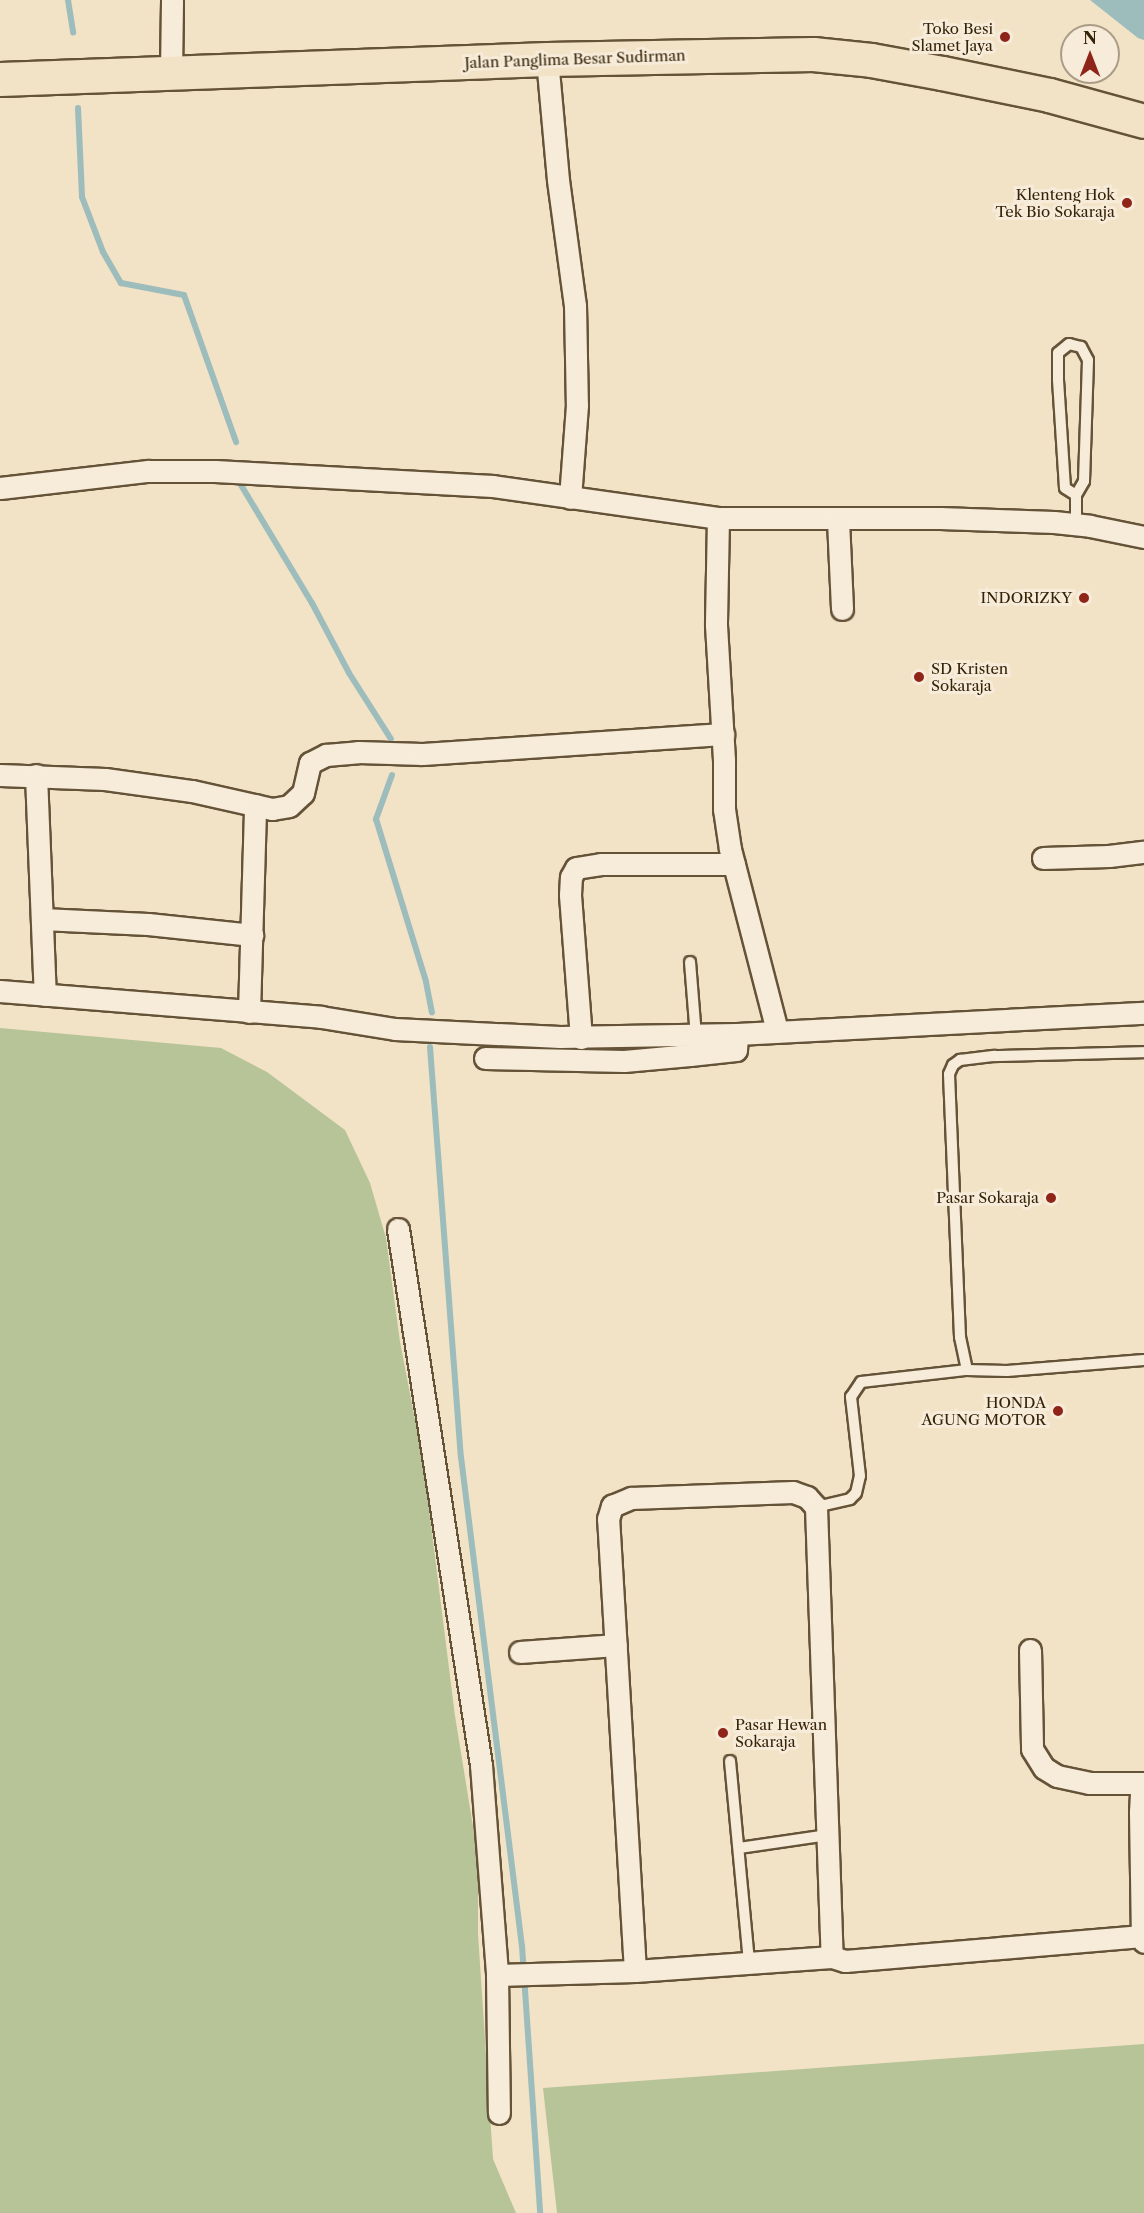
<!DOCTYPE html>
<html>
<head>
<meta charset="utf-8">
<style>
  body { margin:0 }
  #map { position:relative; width:1144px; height:2213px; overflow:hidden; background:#f2e2c6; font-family:"Libre Caslon Text",serif }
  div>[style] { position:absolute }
  .green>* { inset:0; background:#b7c498 }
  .water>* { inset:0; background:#9dbcbc }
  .stream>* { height:6px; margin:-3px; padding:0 3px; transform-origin:3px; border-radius:3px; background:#9dbcbc }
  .roads { filter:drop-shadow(2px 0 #655338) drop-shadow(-2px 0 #655338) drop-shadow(0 2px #655338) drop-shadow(0 -2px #655338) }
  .service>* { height:10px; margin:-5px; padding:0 5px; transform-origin:5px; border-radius:5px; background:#f7ecda }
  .minor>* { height:21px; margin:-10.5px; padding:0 10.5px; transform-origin:10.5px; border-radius:10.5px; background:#f7ecda }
  .trunk>* { height:33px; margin:-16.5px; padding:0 16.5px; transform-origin:16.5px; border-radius:16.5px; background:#f2e2c6 }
  .dots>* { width:16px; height:16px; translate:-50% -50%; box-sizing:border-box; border:3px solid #f7ecda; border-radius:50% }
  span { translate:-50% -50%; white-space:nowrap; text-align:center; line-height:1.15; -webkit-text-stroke:6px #f7ecda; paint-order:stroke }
  .poi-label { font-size:15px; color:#362308 }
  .right { translate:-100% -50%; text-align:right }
  .left { translate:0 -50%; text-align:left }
  .street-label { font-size:15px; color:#362308 }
  .north { position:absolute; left:1060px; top:24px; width:60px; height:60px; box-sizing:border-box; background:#f7ecda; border:2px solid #aa9c86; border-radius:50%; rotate:0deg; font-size:16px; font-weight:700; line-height:24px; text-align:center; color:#362308 }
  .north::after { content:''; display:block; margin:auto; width:21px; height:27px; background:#8f2418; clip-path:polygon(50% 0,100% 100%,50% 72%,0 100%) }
</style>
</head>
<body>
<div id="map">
  <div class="green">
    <i style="clip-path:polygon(0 1028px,221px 1048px,267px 1072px,345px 1130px,370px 1183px,386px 1238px,400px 1342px,423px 1461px,455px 1716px,478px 1857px,478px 1934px,493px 2159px,516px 2213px,0 2213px)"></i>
    <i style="clip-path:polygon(1144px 2044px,1144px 2213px,557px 2213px,543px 2088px)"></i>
  </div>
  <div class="water">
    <i style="clip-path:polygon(1090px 0,1144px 0,1144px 40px,1138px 38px)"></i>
  </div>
  <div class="stream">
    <i style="left:68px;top:0;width:33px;rotate:81deg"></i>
    <i style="left:78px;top:108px;width:89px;rotate:87.4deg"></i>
    <i style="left:82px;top:197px;width:59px;rotate:69.1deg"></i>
    <i style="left:103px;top:252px;width:36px;rotate:60deg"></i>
    <i style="left:121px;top:283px;width:64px;rotate:10.8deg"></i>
    <i style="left:184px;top:295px;width:156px;rotate:70.5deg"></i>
    <i style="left:241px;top:485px;width:138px;rotate:59deg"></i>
    <i style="left:312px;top:603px;width:79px;rotate:62.1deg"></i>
    <i style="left:349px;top:673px;width:78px;rotate:57.5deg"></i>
    <i style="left:392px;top:775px;width:47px;rotate:110deg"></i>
    <i style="left:376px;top:819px;width:170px;rotate:72.9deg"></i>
    <i style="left:426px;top:982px;width:31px;rotate:79deg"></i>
    <i style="left:430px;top:1047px;width:411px;rotate:85.7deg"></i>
    <i style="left:461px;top:1457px;width:493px;rotate:82.9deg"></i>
    <i style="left:522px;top:1946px;width:268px;rotate:86.1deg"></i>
  </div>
  <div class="roads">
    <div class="service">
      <i style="left:1076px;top:524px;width:29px;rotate:-90deg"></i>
      <i style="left:1076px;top:495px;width:16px;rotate:-60deg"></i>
      <i style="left:1084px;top:481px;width:121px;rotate:-88.1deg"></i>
      <i style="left:1088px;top:360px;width:15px;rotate:-118deg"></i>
      <i style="left:1081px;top:347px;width:12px;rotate:-166deg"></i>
      <i style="left:1069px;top:344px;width:14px;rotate:141deg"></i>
      <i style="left:1058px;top:353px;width:27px;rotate:90deg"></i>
      <i style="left:1058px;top:380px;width:108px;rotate:86.3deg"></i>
      <i style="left:1065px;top:488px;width:13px;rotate:32deg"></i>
      <i style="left:690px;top:962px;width:74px;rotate:85.4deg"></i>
      <i style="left:967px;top:1370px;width:34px;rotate:-102deg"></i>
      <i style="left:960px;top:1337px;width:263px;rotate:-92.4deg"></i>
      <i style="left:949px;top:1074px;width:10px;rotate:-66deg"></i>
      <i style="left:953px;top:1065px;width:9px;rotate:-36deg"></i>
      <i style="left:960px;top:1060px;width:35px;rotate:-7deg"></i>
      <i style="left:995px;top:1056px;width:149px;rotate:-1.5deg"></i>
      <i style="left:816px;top:1507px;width:35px;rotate:-13deg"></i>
      <i style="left:850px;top:1499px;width:8px;rotate:-45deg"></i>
      <i style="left:856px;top:1493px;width:17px;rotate:-77deg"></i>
      <i style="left:860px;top:1476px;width:80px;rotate:-96.5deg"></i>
      <i style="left:851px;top:1397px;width:18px;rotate:-56deg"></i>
      <i style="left:861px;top:1382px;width:107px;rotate:-6.5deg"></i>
      <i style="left:967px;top:1370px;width:40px;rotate:1.4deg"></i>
      <i style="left:1007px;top:1371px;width:137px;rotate:-4.6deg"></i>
      <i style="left:730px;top:1761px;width:202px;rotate:84.6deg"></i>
      <i style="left:739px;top:1848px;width:90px;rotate:-8.3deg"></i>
    </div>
    <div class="minor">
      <i style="left:547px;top:59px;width:121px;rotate:84.8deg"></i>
      <i style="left:558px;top:180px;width:126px;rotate:82.3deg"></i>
      <i style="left:575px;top:305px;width:100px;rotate:88.9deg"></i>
      <i style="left:577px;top:405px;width:93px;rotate:94.3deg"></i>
      <i style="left:171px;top:73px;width:73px;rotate:-89.2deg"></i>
      <i style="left:0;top:488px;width:149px;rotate:-6.6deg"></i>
      <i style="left:148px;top:471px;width:67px"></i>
      <i style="left:215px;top:471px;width:278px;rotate:3.1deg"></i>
      <i style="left:493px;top:486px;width:227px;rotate:8.1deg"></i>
      <i style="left:718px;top:518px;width:107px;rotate:91.1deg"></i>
      <i style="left:716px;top:625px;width:135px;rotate:86.6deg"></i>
      <i style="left:724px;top:760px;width:49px;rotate:90deg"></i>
      <i style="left:724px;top:809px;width:40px;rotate:81.5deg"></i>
      <i style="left:730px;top:849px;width:188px;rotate:75.5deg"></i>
      <i style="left:718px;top:518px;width:222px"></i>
      <i style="left:940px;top:518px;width:114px;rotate:2deg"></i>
      <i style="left:1054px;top:522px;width:36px;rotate:6deg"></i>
      <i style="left:1090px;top:526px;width:55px;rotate:11.5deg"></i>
      <i style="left:838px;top:520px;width:89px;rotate:87.4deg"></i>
      <i style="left:0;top:775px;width:105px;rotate:2.2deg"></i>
      <i style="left:105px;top:779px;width:88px;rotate:7.9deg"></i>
      <i style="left:192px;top:791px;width:82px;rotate:12.7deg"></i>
      <i style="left:272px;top:809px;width:17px;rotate:-10deg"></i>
      <i style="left:289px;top:806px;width:19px;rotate:-43deg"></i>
      <i style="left:303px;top:793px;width:31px;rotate:-77deg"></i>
      <i style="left:310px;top:763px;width:18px;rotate:-27deg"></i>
      <i style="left:326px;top:755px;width:32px;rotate:-5deg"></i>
      <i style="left:358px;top:752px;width:64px;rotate:1.8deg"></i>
      <i style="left:422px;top:754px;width:302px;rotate:-3.8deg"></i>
      <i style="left:36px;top:775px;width:220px;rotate:87.7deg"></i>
      <i style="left:1043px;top:858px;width:66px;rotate:-1.7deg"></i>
      <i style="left:1109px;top:856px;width:35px;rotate:-7deg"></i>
      <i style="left:42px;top:919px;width:106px;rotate:2.7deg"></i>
      <i style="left:148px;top:924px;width:105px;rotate:6deg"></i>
      <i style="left:0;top:991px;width:322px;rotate:4.6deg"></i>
      <i style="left:321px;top:1017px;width:75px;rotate:9.2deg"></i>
      <i style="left:395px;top:1029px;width:165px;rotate:2.8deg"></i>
      <i style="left:560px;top:1037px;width:177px;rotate:-1deg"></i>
      <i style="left:737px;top:1034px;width:408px;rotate:-3deg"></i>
      <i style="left:249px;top:1012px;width:207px;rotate:-88.3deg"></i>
      <i style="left:581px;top:1038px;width:143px;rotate:-94.4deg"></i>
      <i style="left:570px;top:895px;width:18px;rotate:-87deg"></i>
      <i style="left:571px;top:877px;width:10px;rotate:-61deg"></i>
      <i style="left:576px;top:868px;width:25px;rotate:-9deg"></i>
      <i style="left:601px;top:864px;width:133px"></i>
      <i style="left:485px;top:1058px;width:139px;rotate:1.2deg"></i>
      <i style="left:624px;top:1061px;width:66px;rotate:-5.2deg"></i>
      <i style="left:690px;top:1055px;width:46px;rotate:-6.2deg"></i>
      <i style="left:736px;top:1050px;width:16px;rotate:-86deg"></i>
      <i style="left:398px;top:1229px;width:542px;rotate:81.2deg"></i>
      <i style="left:481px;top:1765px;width:211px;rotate:85.6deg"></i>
      <i style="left:497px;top:1975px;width:138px;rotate:89.2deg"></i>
      <i style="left:1030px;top:1650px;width:99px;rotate:88.8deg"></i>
      <i style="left:1032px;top:1749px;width:22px;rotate:58deg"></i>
      <i style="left:1044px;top:1768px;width:15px;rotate:32deg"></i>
      <i style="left:1057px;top:1776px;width:33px;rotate:12deg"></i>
      <i style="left:1089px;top:1783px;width:55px"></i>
      <i style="left:520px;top:1652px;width:96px;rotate:-4.2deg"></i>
      <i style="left:1144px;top:1789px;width:5px;rotate:127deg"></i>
      <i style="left:1141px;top:1793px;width:19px;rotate:93deg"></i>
      <i style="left:1140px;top:1812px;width:124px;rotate:89.1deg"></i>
      <i style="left:1142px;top:1936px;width:6px;rotate:72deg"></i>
      <i style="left:635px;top:1971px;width:453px;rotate:-93.4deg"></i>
      <i style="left:608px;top:1519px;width:14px;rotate:-73deg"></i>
      <i style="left:612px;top:1506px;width:21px;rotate:-23deg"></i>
      <i style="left:631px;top:1498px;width:162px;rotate:-2.1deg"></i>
      <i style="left:793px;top:1492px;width:15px;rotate:20deg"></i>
      <i style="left:807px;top:1497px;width:13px;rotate:48deg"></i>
      <i style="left:816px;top:1507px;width:450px;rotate:88deg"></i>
      <i style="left:497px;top:1975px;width:138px;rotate:-1.7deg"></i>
      <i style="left:635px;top:1971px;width:197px;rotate:-4.1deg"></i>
      <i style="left:832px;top:1957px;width:14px;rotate:17deg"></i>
      <i style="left:845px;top:1961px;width:298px;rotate:-4.8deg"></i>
    </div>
    <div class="trunk">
      <i style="left:0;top:79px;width:547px;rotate:-2.09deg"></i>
      <i style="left:547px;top:59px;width:266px;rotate:-1.1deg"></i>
      <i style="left:813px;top:54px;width:58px;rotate:5.9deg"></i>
      <i style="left:871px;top:60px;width:72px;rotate:10.4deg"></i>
      <i style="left:942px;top:73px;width:109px;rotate:11.6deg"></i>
      <i style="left:1049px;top:95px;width:98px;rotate:15.3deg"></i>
    </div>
  </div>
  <div class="dots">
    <i style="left:1005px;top:37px;background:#8f2418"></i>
    <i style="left:1127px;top:203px;background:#8f2418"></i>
    <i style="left:1084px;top:598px;background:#8f2418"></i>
    <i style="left:919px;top:677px;background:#8f2418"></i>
    <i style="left:1051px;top:1198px;background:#8f2418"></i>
    <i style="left:1058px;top:1411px;background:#8f2418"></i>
    <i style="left:723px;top:1733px;background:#8f2418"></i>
  </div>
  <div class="poi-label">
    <span class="right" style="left:993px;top:37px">Toko Besi<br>Slamet Jaya</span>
    <span class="right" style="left:1115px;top:203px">Klenteng Hok<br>Tek Bio Sokaraja</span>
    <span class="right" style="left:1072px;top:598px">INDORIZKY</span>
    <span class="left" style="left:931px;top:677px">SD Kristen<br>Sokaraja</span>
    <span class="right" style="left:1039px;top:1198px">Pasar Sokaraja</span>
    <span class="right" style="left:1046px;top:1411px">HONDA<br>AGUNG MOTOR</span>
    <span class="left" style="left:735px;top:1733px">Pasar Hewan<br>Sokaraja</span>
  </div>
  <div class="street-label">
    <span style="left:575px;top:59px;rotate:-2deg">Jalan Panglima Besar Sudirman</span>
  </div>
  <div class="north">N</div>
</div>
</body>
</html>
